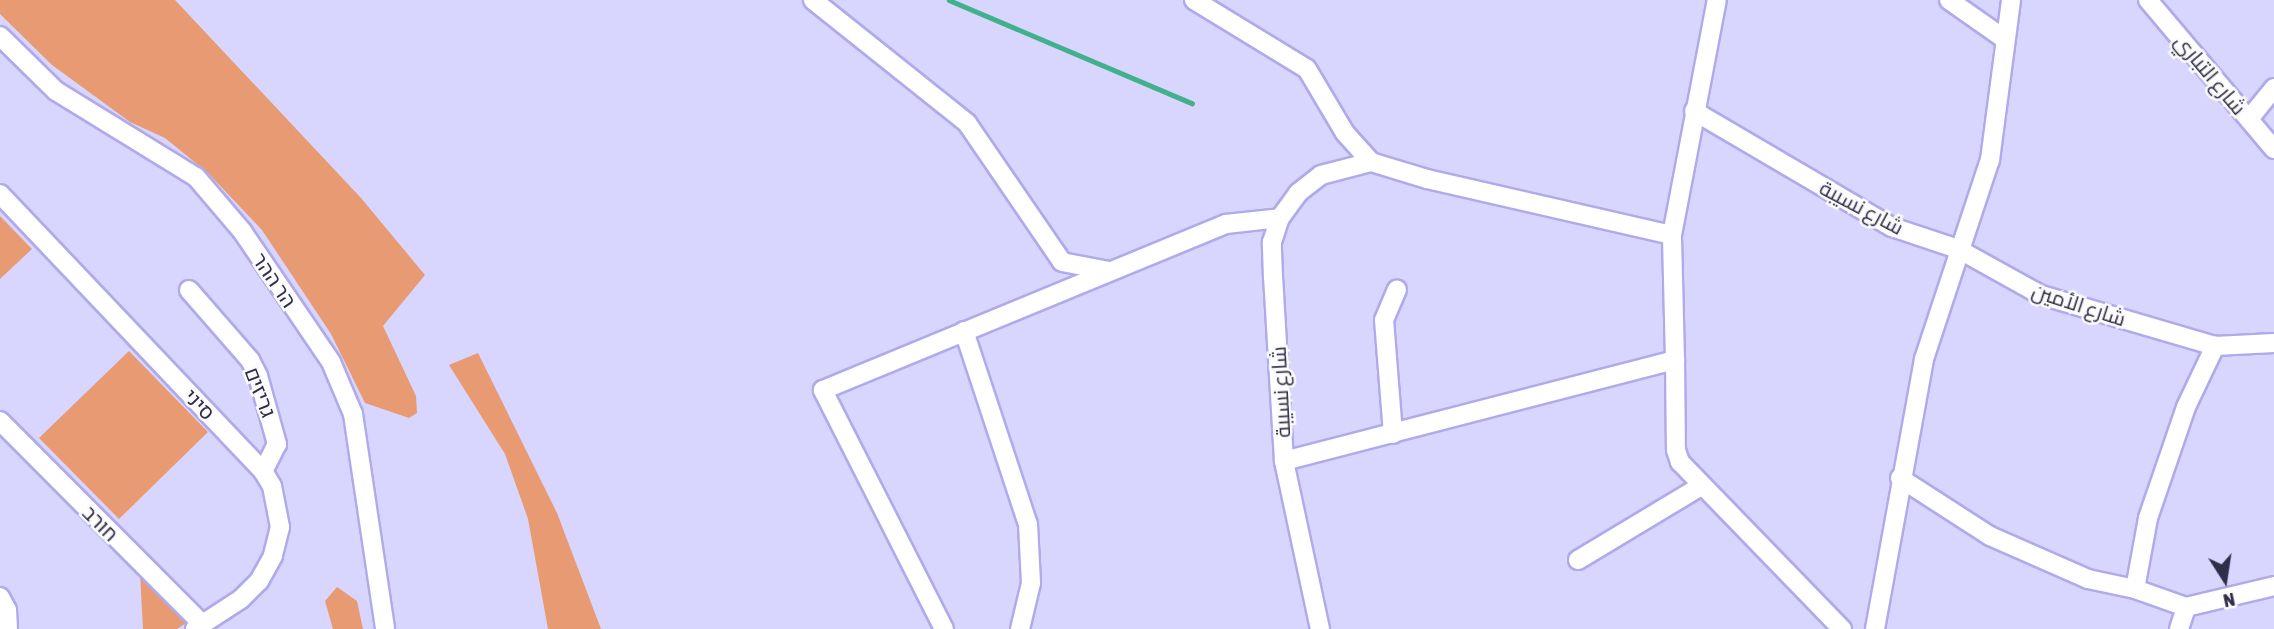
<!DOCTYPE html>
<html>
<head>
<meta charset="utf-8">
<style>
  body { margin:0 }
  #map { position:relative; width:2274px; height:629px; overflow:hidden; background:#d8d5fe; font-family:"Asap Condensed",Cairo,Heebo,sans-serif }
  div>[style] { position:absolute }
  .green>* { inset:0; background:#e89b72 }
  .stream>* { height:4.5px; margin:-2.25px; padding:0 2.25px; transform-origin:2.25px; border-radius:2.25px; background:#41b08d }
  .roads { filter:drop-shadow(2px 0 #b0aaeb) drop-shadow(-2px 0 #b0aaeb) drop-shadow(0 2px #b0aaeb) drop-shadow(0 -2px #b0aaeb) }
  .minor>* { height:18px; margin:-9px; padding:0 9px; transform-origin:9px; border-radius:9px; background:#fff }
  span { translate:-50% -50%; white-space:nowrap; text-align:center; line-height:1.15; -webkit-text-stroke:5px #fbfbfb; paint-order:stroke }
  .street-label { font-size:21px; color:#302d47 }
  .north { position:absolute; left:2190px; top:545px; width:70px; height:70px; -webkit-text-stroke:5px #fbfbfb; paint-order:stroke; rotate:168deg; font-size:19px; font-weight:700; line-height:28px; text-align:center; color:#302d47 }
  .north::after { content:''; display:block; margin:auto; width:24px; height:32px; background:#302d47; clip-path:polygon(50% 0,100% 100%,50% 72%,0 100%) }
</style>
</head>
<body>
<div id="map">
  <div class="green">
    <i style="clip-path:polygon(0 0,175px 0,361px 198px,425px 275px,383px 326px,416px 396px,417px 413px,409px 418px,365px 403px,331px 334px,262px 230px,208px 173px,165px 138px,130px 122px,52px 65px,0 14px)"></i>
    <i style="clip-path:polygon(0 216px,32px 249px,0 279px)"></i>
    <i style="clip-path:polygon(129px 351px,208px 432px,119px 519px,39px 438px)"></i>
    <i style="clip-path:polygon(478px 353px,557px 513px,601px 629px,548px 629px,528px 519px,505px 454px,449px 365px)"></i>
    <i style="clip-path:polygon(140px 573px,186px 623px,177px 629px,143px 629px)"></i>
    <i style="clip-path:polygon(337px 587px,357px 601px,363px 629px,333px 629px,325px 601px)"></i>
  </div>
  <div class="stream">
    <i style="left:949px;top:0;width:264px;rotate:23deg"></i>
  </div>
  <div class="roads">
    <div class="minor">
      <i style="left:813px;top:0;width:197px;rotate:38.6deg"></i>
      <i style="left:967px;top:123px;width:168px;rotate:55.6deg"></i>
      <i style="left:1062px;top:262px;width:48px;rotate:10.8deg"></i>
      <i style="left:1194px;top:0;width:132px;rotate:31.4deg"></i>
      <i style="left:1307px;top:69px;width:74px;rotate:59.3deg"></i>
      <i style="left:1345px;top:133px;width:39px;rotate:48deg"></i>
      <i style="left:1949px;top:0;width:66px;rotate:35.1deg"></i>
      <i style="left:2148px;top:0;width:195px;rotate:49.8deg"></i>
      <i style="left:0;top:36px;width:78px;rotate:44.5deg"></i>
      <i style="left:56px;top:91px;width:164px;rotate:31.6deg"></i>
      <i style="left:196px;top:177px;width:71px;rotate:49.6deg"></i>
      <i style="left:242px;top:231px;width:158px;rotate:55.8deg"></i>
      <i style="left:331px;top:362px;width:56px;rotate:67.1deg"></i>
      <i style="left:353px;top:414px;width:217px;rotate:81.5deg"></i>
      <i style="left:1694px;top:111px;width:229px;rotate:30.4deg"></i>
      <i style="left:1892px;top:227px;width:70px;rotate:18.4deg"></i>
      <i style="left:1958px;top:249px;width:95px;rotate:29deg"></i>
      <i style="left:2041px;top:295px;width:181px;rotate:16.3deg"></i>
      <i style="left:2215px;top:346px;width:59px;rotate:-2.9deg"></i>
      <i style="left:2249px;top:119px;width:40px;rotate:-51deg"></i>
      <i style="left:0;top:194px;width:382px;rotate:46.5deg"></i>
      <i style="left:263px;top:471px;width:17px;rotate:59deg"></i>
      <i style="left:272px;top:486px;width:42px;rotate:79deg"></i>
      <i style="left:280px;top:527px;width:30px;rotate:104deg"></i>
      <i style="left:273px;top:556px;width:29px;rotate:119deg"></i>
      <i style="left:259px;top:581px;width:25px;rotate:135deg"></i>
      <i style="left:241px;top:599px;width:55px;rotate:146.9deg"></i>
      <i style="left:189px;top:290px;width:93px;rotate:48.9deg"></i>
      <i style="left:250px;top:360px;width:18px;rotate:63deg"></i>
      <i style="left:258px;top:376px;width:71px;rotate:74.4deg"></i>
      <i style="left:277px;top:444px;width:30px;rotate:117deg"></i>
      <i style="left:964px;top:331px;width:203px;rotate:71.7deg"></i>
      <i style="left:1028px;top:524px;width:59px;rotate:87.1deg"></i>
      <i style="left:1031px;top:583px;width:47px;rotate:103.4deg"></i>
      <i style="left:1675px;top:360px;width:90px;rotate:89.4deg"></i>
      <i style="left:1676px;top:450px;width:13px;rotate:72deg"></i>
      <i style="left:1680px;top:462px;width:233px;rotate:45.9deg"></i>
      <i style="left:0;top:421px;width:286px;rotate:45.1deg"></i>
      <i style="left:1393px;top:434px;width:114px;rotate:-94.5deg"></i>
      <i style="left:1384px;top:320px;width:33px;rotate:-67deg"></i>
      <i style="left:1284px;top:461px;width:404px;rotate:-14.5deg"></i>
      <i style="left:1675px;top:360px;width:125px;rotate:-91.4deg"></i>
      <i style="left:1672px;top:235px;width:239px;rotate:-79.2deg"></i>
      <i style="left:1900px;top:478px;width:107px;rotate:32.8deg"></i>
      <i style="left:1990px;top:536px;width:107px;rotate:23.7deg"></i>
      <i style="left:2088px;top:579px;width:48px;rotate:12deg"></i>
      <i style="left:2135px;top:589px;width:54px;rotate:19.4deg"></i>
      <i style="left:2186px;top:607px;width:90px;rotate:-13.4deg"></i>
      <i style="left:1578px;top:560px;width:144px;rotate:-31deg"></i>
      <i style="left:2135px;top:589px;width:72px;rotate:-79.6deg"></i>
      <i style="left:2148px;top:518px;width:117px;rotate:-71.1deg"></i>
      <i style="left:2186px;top:407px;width:68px;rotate:-64.6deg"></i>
      <i style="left:0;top:597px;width:15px;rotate:62deg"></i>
      <i style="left:7px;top:610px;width:19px;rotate:87deg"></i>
      <i style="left:944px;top:629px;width:268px;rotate:-116.9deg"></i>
      <i style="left:823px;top:390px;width:436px;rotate:-22.4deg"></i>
      <i style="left:1226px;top:224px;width:54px;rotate:-6.3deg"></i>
      <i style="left:1320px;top:629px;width:172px;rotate:-102.1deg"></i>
      <i style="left:1284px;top:461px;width:183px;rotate:-93.4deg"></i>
      <i style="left:1273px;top:278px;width:36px;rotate:-92deg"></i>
      <i style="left:1272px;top:242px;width:25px;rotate:-72deg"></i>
      <i style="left:1280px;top:218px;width:31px;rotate:-54deg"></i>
      <i style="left:1298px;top:193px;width:29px;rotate:-38deg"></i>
      <i style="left:1321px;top:175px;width:52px;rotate:-14.6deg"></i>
      <i style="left:1371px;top:162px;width:59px;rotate:16.9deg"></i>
      <i style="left:1427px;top:179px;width:251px;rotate:12.9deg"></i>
      <i style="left:1875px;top:629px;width:274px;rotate:-79.7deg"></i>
      <i style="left:1924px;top:359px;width:210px;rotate:-71.7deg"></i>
      <i style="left:1990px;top:160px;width:161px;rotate:-82.5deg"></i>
      <i style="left:2179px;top:629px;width:23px;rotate:-72deg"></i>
    </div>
  </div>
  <div class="street-label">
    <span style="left:2211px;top:74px;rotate:50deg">شارع التباري</span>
    <span style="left:1862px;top:207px;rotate:28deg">شارع نسيبة</span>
    <span style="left:275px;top:280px;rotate:56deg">הר ההר</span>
    <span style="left:2079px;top:304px;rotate:18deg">شارع الأمين</span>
    <span style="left:261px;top:392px;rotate:69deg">גריזים</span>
    <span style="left:1280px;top:392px;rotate:-93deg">شارع نسيبة</span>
    <span style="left:200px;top:404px;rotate:46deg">סיני</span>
    <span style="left:101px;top:523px;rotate:45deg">חורב</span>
  </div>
  <div class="north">N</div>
</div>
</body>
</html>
